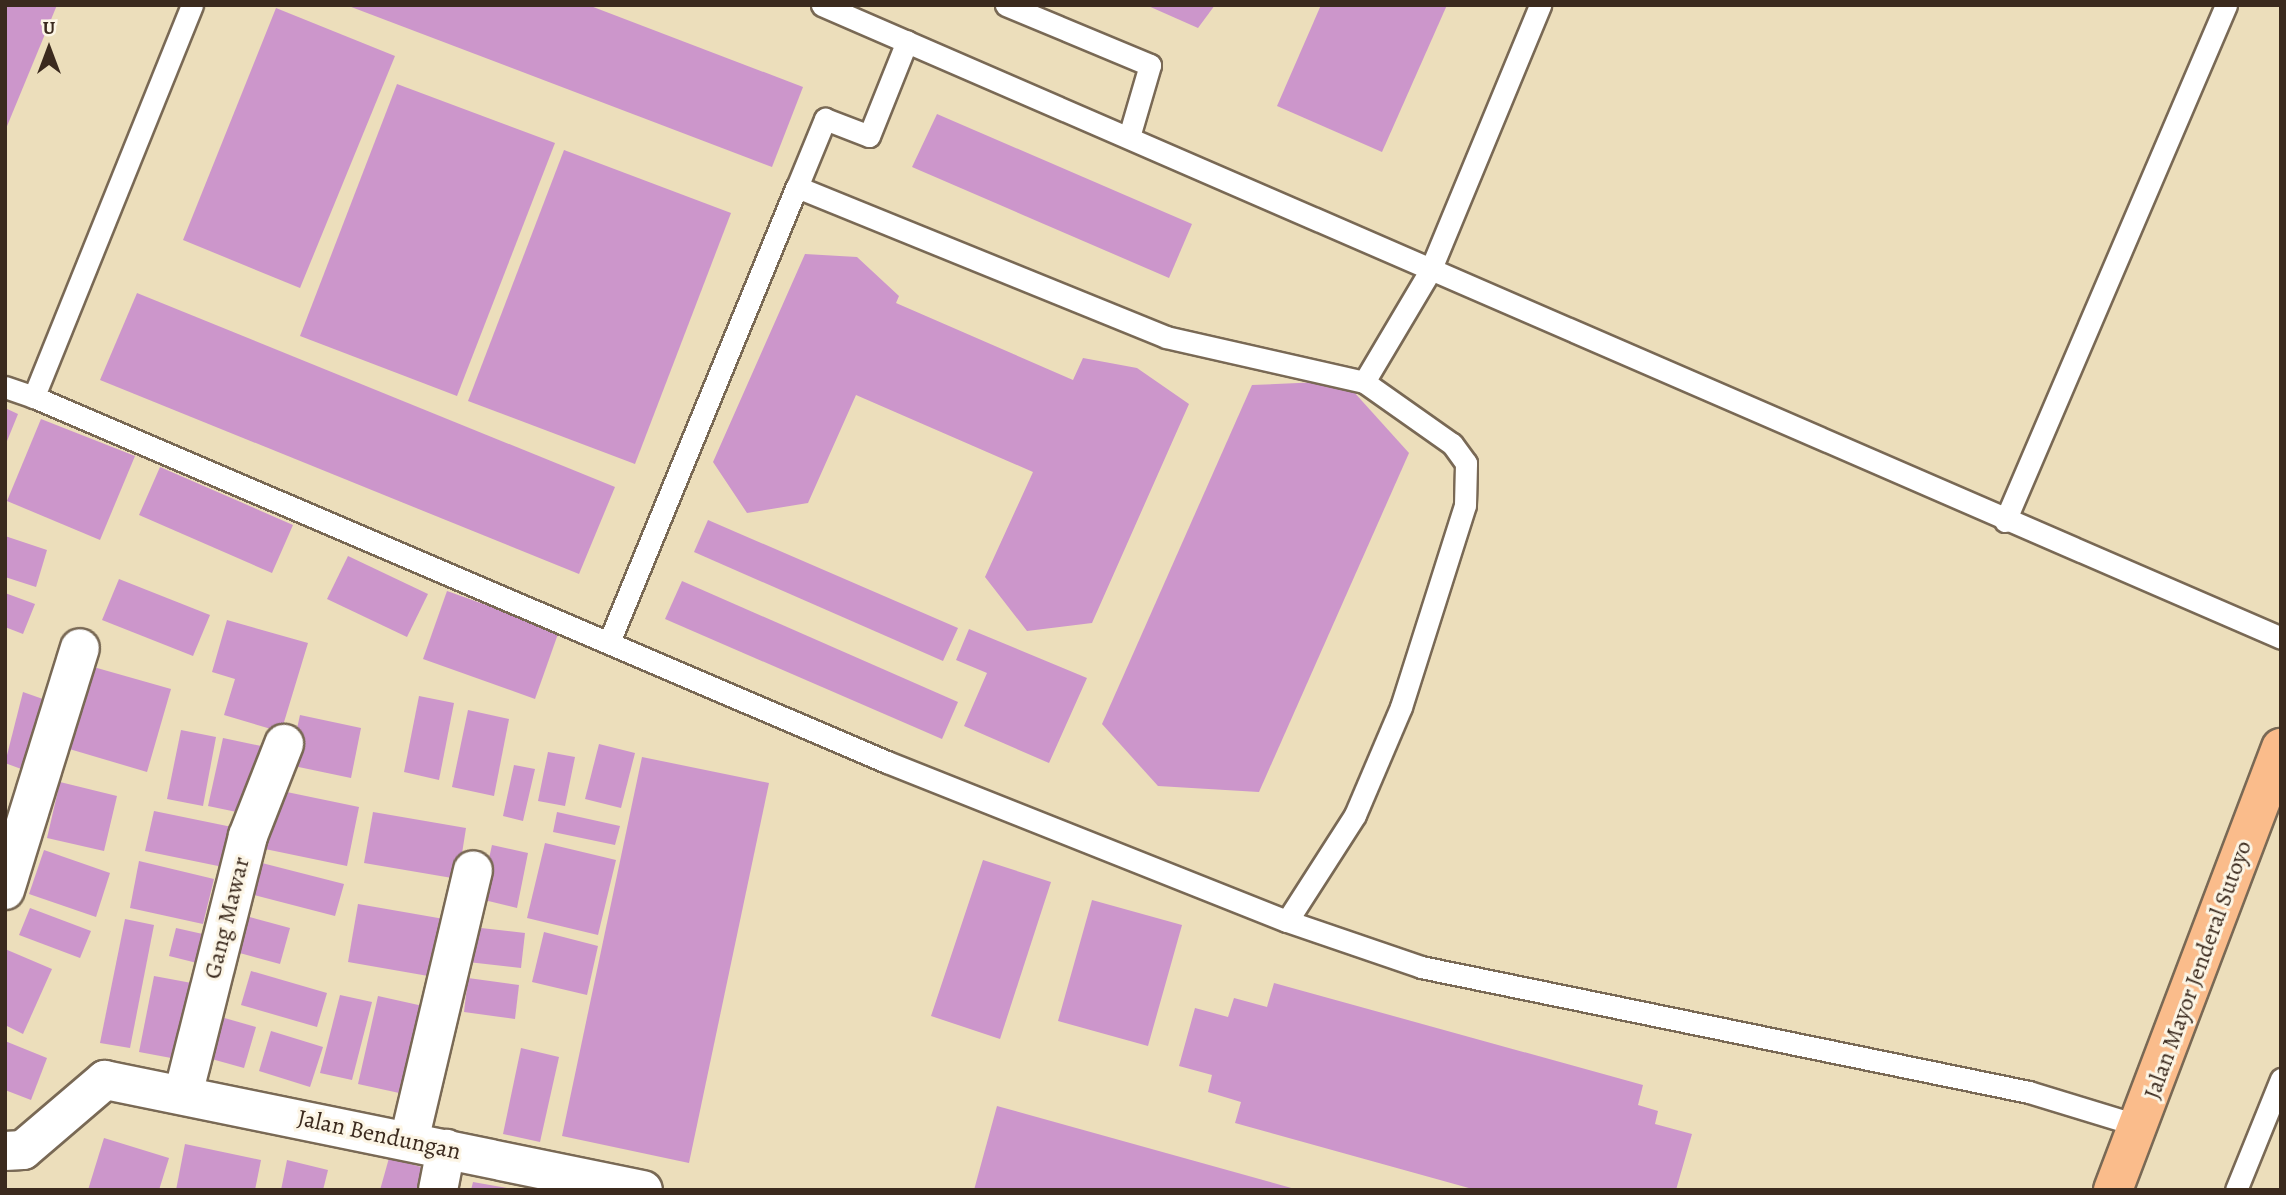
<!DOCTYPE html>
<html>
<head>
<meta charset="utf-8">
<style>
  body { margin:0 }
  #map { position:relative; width:2286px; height:1195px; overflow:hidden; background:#ecdebb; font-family:Alegreya,serif }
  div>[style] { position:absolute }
  .building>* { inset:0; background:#cc96cb }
  .roads { filter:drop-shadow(2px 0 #796955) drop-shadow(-2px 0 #796955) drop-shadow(0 2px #796955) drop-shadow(0 -2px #796955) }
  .service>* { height:21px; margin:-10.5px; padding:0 10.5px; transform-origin:10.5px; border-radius:10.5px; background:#fff }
  .minor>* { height:38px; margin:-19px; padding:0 19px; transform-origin:19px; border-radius:19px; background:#fff }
  .trunk>* { height:38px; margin:-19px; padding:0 19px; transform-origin:19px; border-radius:19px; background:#fabc8b }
  span { translate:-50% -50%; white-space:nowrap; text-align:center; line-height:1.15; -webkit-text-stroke:6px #fcf5e5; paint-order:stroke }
  .street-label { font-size:24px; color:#3b2a1e }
  .frame { position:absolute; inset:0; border:7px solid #3b2a1e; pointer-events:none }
  .north { position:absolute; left:14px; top:14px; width:70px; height:70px; -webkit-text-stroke:5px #fcf5e5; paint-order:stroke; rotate:0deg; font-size:19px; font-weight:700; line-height:28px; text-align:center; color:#3b2a1e }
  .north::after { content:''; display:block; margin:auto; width:24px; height:32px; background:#3b2a1e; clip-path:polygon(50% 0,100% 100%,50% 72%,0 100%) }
</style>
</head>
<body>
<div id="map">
  <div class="building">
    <i style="clip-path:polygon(5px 5px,57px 5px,5px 131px)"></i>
    <i style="clip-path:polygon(346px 5px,588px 5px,803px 87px,772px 167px)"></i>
    <i style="clip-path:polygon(1146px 5px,1215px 5px,1198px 28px)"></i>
    <i style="clip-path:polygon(1321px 5px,1447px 5px,1382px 152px,1277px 106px)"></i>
    <i style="clip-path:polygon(276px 8px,395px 56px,300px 288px,183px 240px)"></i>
    <i style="clip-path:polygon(397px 84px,555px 143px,457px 396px,300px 336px)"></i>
    <i style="clip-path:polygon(937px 114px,1192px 224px,1169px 278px,912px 167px)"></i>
    <i style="clip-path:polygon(564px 150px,731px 213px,635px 464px,468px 401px)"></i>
    <i style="clip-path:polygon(805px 254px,857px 257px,899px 296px,896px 303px,1073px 380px,1083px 358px,1137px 368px,1189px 404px,1092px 623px,1027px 631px,985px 577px,1033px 472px,856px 395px,808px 503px,747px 513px,713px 462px)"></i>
    <i style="clip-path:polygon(137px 293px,615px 487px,579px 574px,100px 380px)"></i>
    <i style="clip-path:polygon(1344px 381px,1409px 453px,1259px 792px,1158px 786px,1102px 724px,1252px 385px)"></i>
    <i style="clip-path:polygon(5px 408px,18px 414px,5px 446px)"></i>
    <i style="clip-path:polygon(41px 419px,135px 456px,100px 540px,7px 501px)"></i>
    <i style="clip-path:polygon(160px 467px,293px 525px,272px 573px,139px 515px)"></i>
    <i style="clip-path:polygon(708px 520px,958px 628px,943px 661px,694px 552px)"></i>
    <i style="clip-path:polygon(5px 536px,47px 550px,36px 587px,5px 577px)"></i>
    <i style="clip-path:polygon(348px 556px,428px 594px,407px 637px,327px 599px)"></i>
    <i style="clip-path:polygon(119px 579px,210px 615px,193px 656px,102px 620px)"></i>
    <i style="clip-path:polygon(682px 581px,958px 702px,942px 739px,665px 619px)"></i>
    <i style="clip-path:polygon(447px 591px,559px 631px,535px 699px,423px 659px)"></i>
    <i style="clip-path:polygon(5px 593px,35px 604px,23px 634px,5px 627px)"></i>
    <i style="clip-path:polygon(227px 620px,308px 643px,281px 732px,224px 715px,235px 679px,212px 672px)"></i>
    <i style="clip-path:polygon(969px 629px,1087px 678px,1049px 763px,964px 726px,987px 673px,956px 660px)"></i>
    <i style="clip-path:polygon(90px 666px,171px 689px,147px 772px,66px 748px)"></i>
    <i style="clip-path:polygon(23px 692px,57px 704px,32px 773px,5px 763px)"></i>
    <i style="clip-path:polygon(419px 696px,454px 703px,439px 780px,404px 772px)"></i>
    <i style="clip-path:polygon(468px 710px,509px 719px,494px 796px,452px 787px)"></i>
    <i style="clip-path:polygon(300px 715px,361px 728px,351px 778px,289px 765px)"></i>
    <i style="clip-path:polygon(181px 730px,216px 737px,203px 806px,167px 799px)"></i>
    <i style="clip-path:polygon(223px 738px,266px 747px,251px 815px,208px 806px)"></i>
    <i style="clip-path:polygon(599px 744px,635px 753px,621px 808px,585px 799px)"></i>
    <i style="clip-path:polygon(548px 752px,575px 757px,565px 806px,538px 801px)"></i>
    <i style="clip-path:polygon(642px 757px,769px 783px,689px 1163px,562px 1136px)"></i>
    <i style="clip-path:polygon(514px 765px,535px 769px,523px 821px,503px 816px)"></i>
    <i style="clip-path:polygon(60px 782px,117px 796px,104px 851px,47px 838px)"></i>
    <i style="clip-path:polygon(277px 790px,359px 807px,347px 866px,265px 849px)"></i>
    <i style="clip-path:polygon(154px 811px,232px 827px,223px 867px,145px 851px)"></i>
    <i style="clip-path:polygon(373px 812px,466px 828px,458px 879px,364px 863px)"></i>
    <i style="clip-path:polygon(557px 812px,620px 826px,615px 845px,553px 832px)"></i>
    <i style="clip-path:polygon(545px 843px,616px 860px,598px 935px,527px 918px)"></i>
    <i style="clip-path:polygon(492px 845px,528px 853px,517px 908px,480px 899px)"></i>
    <i style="clip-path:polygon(44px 850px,110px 873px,96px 917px,29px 894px)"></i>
    <i style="clip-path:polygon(983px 860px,1051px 882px,1000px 1039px,931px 1016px)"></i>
    <i style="clip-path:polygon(139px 861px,214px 879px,203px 924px,130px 908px)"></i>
    <i style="clip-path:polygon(258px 862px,344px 884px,335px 916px,250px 894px)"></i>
    <i style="clip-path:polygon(1092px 900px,1182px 925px,1148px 1046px,1058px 1021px)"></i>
    <i style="clip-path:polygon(358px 904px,444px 919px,434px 977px,348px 962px)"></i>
    <i style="clip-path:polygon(30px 908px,91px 931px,80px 958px,19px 935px)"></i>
    <i style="clip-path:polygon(246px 916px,290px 928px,280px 964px,236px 952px)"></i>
    <i style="clip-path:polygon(125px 919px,154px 925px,130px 1048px,100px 1043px)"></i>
    <i style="clip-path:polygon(472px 927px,525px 933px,521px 968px,468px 962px)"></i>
    <i style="clip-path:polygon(176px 928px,216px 937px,209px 966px,169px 956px)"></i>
    <i style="clip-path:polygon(544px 932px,598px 946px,587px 995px,532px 982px)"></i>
    <i style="clip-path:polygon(5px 949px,52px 969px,23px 1034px,5px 1025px)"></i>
    <i style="clip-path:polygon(251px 971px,327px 993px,317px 1027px,241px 1005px)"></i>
    <i style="clip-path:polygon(154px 976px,197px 984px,182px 1060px,139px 1052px)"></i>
    <i style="clip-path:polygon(468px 978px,519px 985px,515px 1019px,464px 1012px)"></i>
    <i style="clip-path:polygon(1274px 983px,1643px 1085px,1638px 1105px,1658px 1111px,1655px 1124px,1692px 1134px,1676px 1190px,1476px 1190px,1235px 1123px,1241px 1102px,1208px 1092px,1212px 1075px,1179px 1066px,1195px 1008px,1228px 1017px,1234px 998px,1267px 1007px)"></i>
    <i style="clip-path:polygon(340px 995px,372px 1002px,352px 1080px,320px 1073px)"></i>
    <i style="clip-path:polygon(378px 996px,432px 1008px,413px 1096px,358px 1084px)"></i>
    <i style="clip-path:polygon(221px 1017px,256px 1027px,244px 1068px,208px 1058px)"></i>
    <i style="clip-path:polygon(271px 1031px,323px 1047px,310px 1087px,259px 1071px)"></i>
    <i style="clip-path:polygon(5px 1041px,47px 1058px,31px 1100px,5px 1090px)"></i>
    <i style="clip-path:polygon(521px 1048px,559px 1057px,540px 1142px,503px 1134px)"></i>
    <i style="clip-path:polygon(997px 1106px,1295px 1189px,1295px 1190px,974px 1190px)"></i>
    <i style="clip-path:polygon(104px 1138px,169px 1158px,159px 1190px,88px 1190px)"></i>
    <i style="clip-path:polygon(185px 1144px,261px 1160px,255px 1190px,176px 1190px)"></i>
    <i style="clip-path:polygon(389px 1158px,432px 1170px,427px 1190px,380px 1190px)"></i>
    <i style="clip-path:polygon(287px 1160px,328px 1170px,323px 1190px,281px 1190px)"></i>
    <i style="clip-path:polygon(473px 1182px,507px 1188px,507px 1190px,471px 1190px)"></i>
  </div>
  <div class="roads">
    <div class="service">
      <i style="left:192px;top:5px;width:423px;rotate:112deg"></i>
      <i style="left:34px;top:397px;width:928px;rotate:23.17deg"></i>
      <i style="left:887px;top:762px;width:430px;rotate:21.7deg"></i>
      <i style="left:1287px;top:921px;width:126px;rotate:-57.3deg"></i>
      <i style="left:1355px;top:815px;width:117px;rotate:-66.9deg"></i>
      <i style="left:1401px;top:707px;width:212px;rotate:-72.4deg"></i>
      <i style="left:1465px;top:505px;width:42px;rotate:-88.6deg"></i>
      <i style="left:1466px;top:463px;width:24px;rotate:-126deg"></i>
      <i style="left:1452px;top:444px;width:108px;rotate:-144.8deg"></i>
      <i style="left:1364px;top:382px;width:129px;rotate:-59.3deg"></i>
      <i style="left:1430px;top:271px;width:288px;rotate:-67.5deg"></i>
      <i style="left:822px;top:5px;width:1590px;rotate:23.45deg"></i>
      <i style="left:1006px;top:5px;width:156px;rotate:22.6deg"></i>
      <i style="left:1150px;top:65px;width:75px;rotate:106.3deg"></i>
      <i style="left:797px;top:187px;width:74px;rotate:-67.6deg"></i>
      <i style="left:825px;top:119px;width:47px;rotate:21.1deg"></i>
      <i style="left:869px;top:136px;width:102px;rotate:-68.2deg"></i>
      <i style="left:5px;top:387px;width:31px;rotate:19deg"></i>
      <i style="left:2005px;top:521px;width:561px;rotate:-66.81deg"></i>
      <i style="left:609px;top:642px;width:492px;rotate:-67.6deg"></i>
      <i style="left:797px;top:187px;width:398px;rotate:22.1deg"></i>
      <i style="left:1166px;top:337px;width:203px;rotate:12.8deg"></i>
      <i style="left:1287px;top:921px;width:142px;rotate:18.9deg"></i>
      <i style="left:1421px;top:967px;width:621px;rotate:11.62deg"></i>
      <i style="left:2029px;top:1092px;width:116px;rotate:17deg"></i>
      <i style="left:2236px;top:1190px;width:120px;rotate:-67.9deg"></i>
    </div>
    <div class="minor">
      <i style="left:5px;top:890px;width:253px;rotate:-72.8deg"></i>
      <i style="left:183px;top:1095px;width:267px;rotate:-75.9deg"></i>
      <i style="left:248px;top:836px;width:99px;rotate:-68.6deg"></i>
      <i style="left:409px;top:1141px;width:278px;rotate:-76.7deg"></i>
      <i style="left:5px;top:1151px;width:18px;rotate:-3deg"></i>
      <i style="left:23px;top:1150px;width:108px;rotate:-40.5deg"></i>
      <i style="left:105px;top:1080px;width:549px;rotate:11.56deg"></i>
      <i style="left:438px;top:1190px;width:42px;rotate:-79deg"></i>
    </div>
    <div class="trunk">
      <i style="left:2113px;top:1190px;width:473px;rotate:-69.2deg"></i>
    </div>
  </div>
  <div class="street-label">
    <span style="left:227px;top:918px;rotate:-76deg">Gang Mawar</span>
    <span style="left:2198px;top:970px;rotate:-70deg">Jalan Mayor Jenderal Sutoyo</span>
    <span style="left:379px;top:1135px;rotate:12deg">Jalan Bendungan</span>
  </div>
  <div class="frame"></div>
  <div class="north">U</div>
</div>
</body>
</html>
